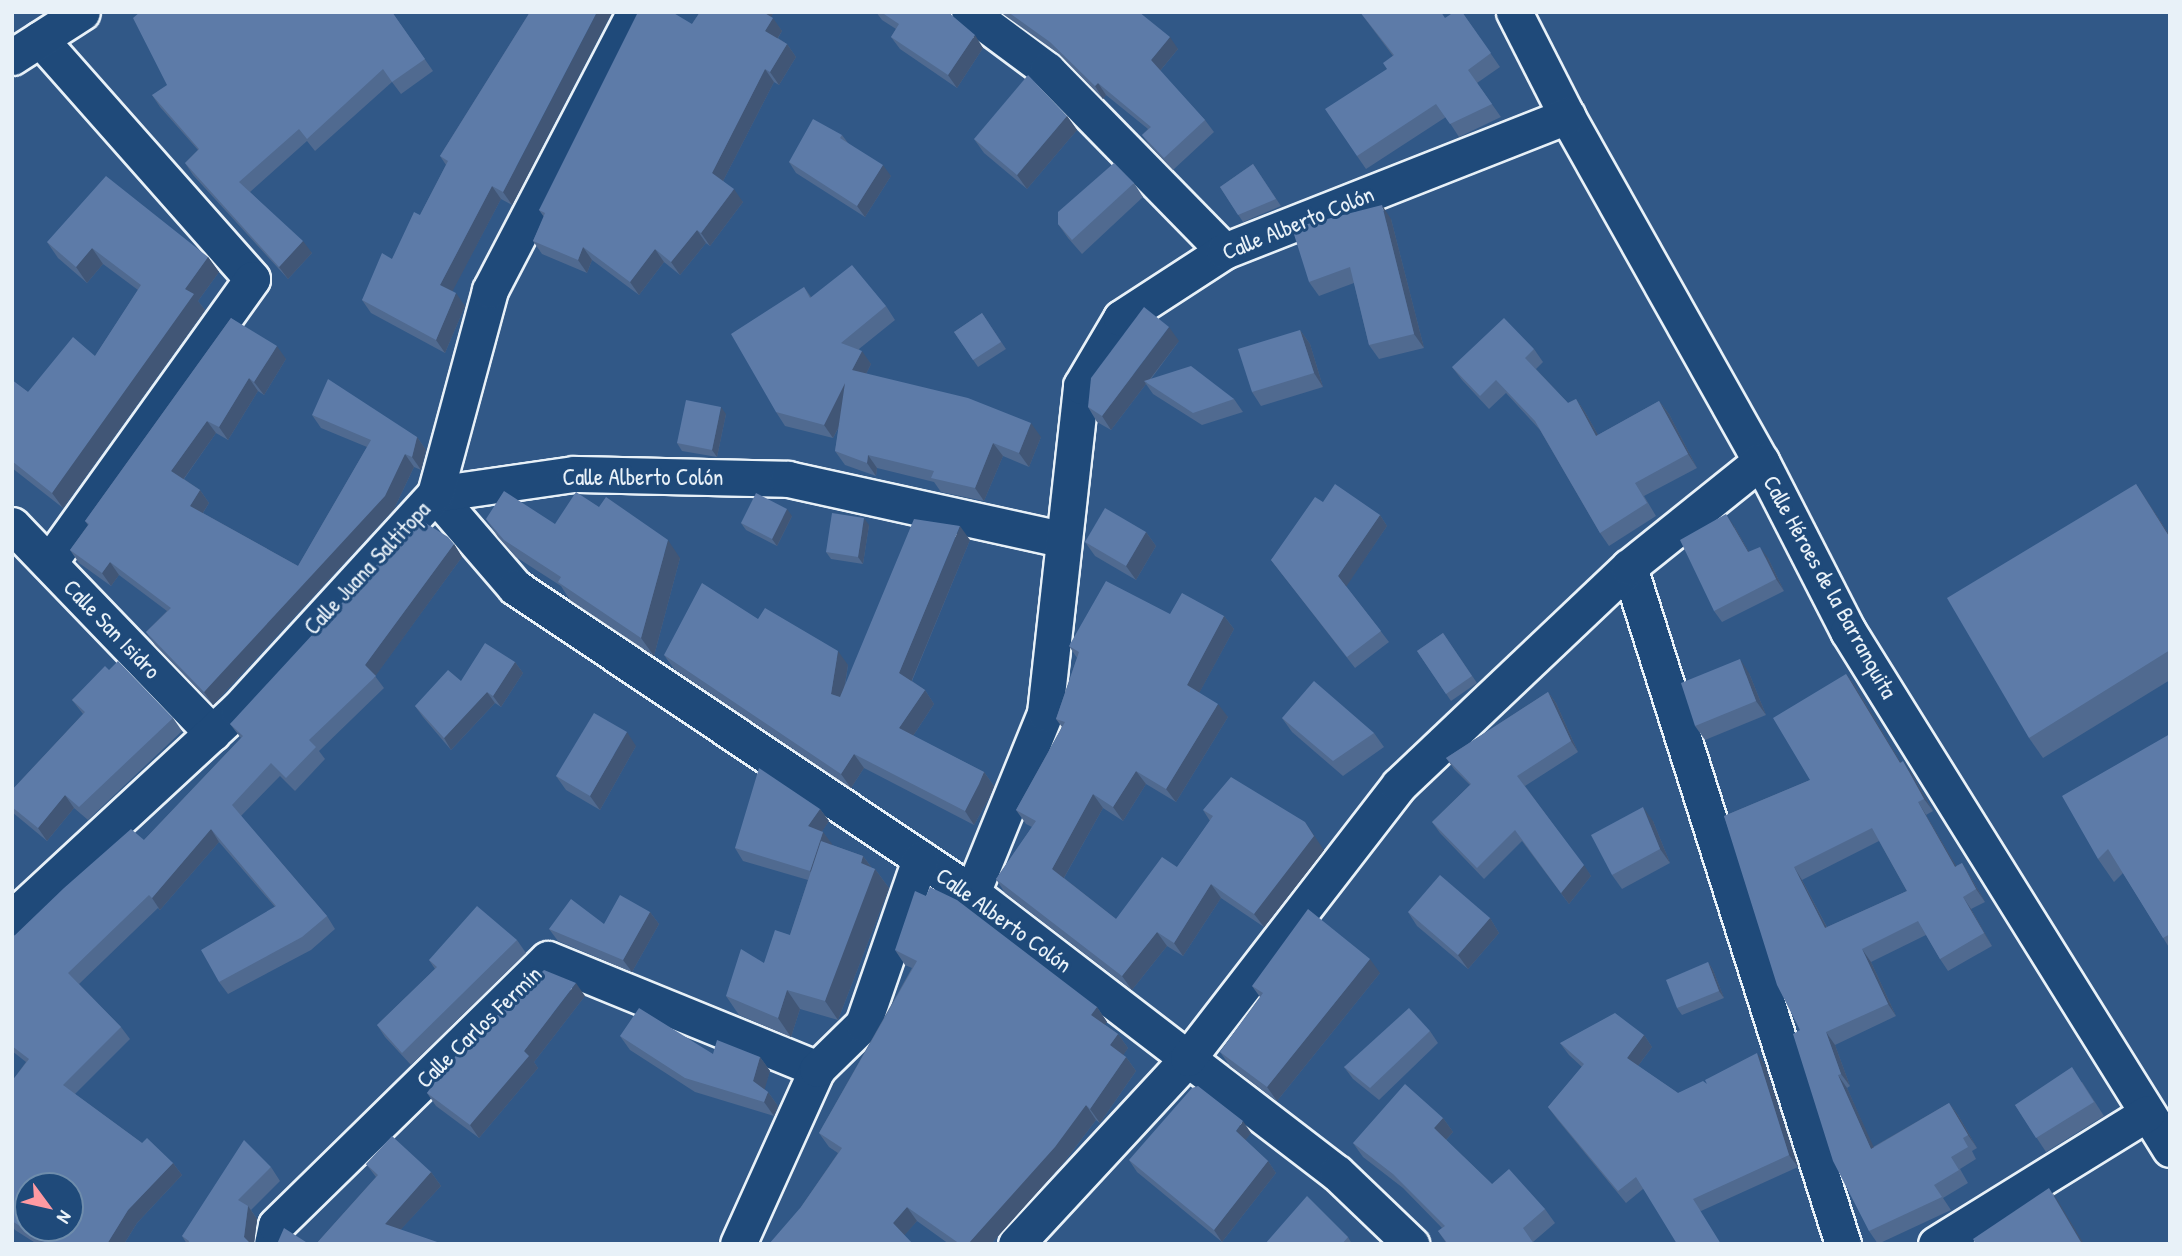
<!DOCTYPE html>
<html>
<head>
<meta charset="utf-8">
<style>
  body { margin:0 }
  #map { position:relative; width:2182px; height:1256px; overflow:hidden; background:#315887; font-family:"Patrick Hand",sans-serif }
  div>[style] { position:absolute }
  .roads { filter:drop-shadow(2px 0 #e8f1f8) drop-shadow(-2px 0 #e8f1f8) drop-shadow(0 2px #e8f1f8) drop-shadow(0 -2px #e8f1f8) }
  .minor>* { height:35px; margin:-17.5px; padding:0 17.5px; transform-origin:17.5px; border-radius:17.5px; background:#1f4a7a }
  .wall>* { inset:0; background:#506a90 }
  .shaded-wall>* { inset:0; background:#415676 }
  .building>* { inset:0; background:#5d7ba8 }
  span { translate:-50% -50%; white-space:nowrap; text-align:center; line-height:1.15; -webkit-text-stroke:6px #1f4a7a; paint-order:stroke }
  .street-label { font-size:23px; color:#e8f1f8 }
  .frame { position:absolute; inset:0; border:14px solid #e8f1f8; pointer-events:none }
  .north { position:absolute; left:14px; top:1172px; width:70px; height:70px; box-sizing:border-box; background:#1f4a7a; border:2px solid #6f8dac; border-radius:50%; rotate:123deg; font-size:19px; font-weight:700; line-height:28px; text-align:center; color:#e8f1f8 }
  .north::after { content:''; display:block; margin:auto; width:24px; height:32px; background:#ff9aa2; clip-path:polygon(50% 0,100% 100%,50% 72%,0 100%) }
</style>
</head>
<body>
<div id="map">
  <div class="roads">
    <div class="minor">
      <i style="left:969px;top:12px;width:97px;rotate:36.6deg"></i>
      <i style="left:1047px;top:70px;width:253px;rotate:45.6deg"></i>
      <i style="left:1514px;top:12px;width:117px;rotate:63deg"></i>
      <i style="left:1567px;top:116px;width:396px;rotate:60.7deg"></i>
      <i style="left:1761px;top:461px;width:191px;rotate:62.9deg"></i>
      <i style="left:1848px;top:631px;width:610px;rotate:58.13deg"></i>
      <i style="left:40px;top:39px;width:320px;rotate:48.5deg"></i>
      <i style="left:252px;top:279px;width:349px;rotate:125.6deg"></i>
      <i style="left:12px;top:57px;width:83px;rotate:-32.7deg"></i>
      <i style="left:435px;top:494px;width:123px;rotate:49.3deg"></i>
      <i style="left:515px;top:587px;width:550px;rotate:33.81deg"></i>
      <i style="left:972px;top:893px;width:460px;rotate:37.5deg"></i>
      <i style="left:1337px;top:1173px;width:103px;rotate:43.8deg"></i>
      <i style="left:435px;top:494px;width:140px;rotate:-8.2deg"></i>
      <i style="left:574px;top:474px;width:214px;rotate:1.3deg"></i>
      <i style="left:788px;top:479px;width:280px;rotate:12.4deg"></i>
      <i style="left:12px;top:525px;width:289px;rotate:46.1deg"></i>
      <i style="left:1629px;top:567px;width:710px;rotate:72.46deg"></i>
      <i style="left:972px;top:893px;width:194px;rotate:-67.9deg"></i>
      <i style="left:1045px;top:713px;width:329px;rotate:-83.7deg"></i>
      <i style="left:1081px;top:386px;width:79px;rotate:-59.5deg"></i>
      <i style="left:1121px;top:318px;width:123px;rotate:-33deg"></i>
      <i style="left:1224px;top:251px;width:369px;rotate:-21.5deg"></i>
      <i style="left:12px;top:918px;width:308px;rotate:-42.8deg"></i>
      <i style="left:238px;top:709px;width:292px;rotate:-47.5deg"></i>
      <i style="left:435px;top:494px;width:211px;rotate:-74.9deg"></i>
      <i style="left:490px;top:290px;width:314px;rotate:-62.5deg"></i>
      <i style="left:272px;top:1244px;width:19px;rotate:-78deg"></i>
      <i style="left:276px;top:1225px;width:380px;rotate:-44.4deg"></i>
      <i style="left:548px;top:959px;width:291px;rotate:22.2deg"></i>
      <i style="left:738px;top:1244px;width:192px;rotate:-65.7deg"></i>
      <i style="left:817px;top:1069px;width:64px;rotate:-44.4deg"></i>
      <i style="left:863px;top:1024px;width:175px;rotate:-70.9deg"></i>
      <i style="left:1016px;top:1244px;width:253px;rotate:-47.2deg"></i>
      <i style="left:1188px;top:1058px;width:345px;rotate:-52.3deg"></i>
      <i style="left:1399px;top:785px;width:317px;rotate:-43.5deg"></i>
      <i style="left:1629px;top:567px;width:169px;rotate:-38.8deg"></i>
      <i style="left:1936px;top:1244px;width:248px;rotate:-31.8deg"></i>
    </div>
  </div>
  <div class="wall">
    <i style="clip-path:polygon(392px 12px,433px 71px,401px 94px,392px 82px,315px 151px,307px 141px,250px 192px,312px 253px,288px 279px,193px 175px,185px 163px,198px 150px,160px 107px,152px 95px)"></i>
    <i style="clip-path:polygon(530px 12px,512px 205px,501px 199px,452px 291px,465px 306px,445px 353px,371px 313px,362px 300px,392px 259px,420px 215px,446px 165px,440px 156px)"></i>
    <i style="clip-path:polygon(700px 12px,774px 12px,771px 17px,782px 31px,778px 38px,787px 44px,796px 57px,779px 85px,774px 82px,723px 181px,743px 202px,710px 246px,706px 243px,680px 275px,664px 262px,639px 295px,592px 260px,587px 273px,542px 254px,533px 241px,544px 217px,539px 210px,692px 24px)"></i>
    <i style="clip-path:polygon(876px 12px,951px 12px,951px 15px,983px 48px,957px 88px,900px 49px,891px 37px,896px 29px,882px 20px)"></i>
    <i style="clip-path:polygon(1000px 12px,1139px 12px,1178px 49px,1160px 71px,1205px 120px,1214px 132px,1173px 170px,1151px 147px,1142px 135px,1148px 129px,1106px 95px,1103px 99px,1059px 54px)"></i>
    <i style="clip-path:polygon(1360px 12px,1445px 18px,1462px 12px,1500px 67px,1477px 83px,1501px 117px,1459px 137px,1446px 117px,1366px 169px,1357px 156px,1387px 69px,1393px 56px)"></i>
    <i style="clip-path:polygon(1067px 116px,1077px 130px,1027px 189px,984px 153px,974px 139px)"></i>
    <i style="clip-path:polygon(842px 135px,848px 143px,891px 176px,865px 217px,796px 173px,789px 162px)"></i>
    <i style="clip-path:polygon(1253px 164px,1281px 206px,1243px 222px,1220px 187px)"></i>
    <i style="clip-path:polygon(1134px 183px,1143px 197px,1082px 254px,1068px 238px,1058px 224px)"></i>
    <i style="clip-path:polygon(1391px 219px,1424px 348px,1379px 359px,1369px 345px,1354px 283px,1319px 296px,1309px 282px)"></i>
    <i style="clip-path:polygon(47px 242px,208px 257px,219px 272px,198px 301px,205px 310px,63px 508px,12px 468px,12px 380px,28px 392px,95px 356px,138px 290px,103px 264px,87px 283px,58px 258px)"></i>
    <i style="clip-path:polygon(804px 287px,811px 297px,886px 306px,895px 320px,859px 349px,871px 364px,866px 374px,1041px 437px,1029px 467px,1003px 456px,984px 501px,941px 492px,934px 482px,877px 468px,876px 476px,845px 465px,835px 451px,839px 427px,833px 438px,785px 426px,776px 412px)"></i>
    <i style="clip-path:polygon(982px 313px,1006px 349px,978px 367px,954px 332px)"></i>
    <i style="clip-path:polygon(231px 318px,286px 359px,264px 395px,258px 391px,228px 440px,216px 433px,184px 479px,200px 490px,209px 503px,203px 513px,298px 566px,367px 447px,321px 428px,312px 415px,417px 437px,426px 450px,421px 470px,414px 467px,394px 509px,213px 705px,155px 645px,146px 632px,167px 611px,119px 575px,111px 586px,79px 563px,70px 550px,88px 525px,85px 521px)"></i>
    <i style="clip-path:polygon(1300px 330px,1310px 344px,1323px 387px,1261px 406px,1252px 392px)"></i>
    <i style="clip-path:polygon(1179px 341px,1151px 379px,1234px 399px,1243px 412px,1202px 425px,1153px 394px,1146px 384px,1111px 430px,1097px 422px,1088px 407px)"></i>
    <i style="clip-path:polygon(1534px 349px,1543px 362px,1536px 369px,1568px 403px,1576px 399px,1585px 412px,1598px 435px,1659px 401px,1669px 414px,1697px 468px,1644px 496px,1656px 516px,1609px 546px,1600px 533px,1540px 430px,1506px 393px,1489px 409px,1462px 380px,1452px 367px)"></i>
    <i style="clip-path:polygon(726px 414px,717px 457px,682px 451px,677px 443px)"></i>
    <i style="clip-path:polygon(2136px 484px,2170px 536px,2170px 680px,2043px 758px,2029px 738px)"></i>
    <i style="clip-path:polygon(1323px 502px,1380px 515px,1387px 526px,1346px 586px,1389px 642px,1355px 668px,1271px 560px)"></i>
    <i style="clip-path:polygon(792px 516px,777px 546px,746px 530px,741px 523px)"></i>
    <i style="clip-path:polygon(486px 519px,555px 524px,680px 558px,654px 656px,570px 600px,561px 586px,516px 557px,498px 537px)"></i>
    <i style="clip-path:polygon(869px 525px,863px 564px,831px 559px,826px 552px)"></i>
    <i style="clip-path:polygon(1734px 526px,1749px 552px,1768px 558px,1784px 591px,1722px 622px,1714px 611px)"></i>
    <i style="clip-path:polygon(1146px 532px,1156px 546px,1136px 580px,1095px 556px,1085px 542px)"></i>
    <i style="clip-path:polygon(970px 540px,912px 681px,925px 690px,934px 704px,913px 736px,984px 772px,994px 786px,989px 798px,974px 825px,864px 768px,851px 788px,674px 669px,664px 655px,758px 619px,848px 665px,845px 686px)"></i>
    <i style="clip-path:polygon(454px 544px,462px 557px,375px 676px,384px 688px,319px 751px,325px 759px,295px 791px,280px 776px,241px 816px,327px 916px,335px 929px,311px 950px,228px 994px,219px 982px,275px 907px,219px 842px,160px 910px,158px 908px,79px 984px,121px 1027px,130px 1039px,75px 1094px,142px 1143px,173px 1163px,182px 1175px,137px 1223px,124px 1244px,37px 1244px,15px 1230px,12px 1226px,12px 1081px,26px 1062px,12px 1051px,13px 938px,144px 840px,241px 738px,230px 724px)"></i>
    <i style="clip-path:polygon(1170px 614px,1224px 616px,1234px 629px,1199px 693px,1228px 717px,1176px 802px,1146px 784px,1123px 821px,1103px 808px,1064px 878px,1116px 919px,1177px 867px,1210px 821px,1203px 810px,1324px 850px,1264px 927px,1221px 898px,1183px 956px,1167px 946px,1132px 990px,1005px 893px,996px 879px,1032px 827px,1026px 824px,1016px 810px,1062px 727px,1056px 719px,1077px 658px,1069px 646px)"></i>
    <i style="clip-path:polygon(1443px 633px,1477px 683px,1451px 701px,1417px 651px)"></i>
    <i style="clip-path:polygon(515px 662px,523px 673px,501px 707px,495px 703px,451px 750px,423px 717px,415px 706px,461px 681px)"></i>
    <i style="clip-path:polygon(109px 670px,173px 718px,182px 731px,88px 820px,74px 808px,47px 841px,12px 812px,12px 790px,83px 714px,72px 700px)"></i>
    <i style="clip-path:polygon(1749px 673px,1766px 715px,1705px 740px,1695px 726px)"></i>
    <i style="clip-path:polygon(evenodd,1846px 674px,1855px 686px,1901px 763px,1912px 774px,1933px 811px,1926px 815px,1956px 866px,1962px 863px,1970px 876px,1985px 902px,1971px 909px,1992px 946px,1948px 971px,1940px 959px,1926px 935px,1871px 962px,1896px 1016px,1835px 1045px,1850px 1086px,1847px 1088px,1873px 1147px,1949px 1103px,1958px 1115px,1977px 1148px,1972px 1151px,1976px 1159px,1960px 1169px,1968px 1183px,1943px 1198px,1951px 1210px,1878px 1244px,1869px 1231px,1800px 1030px,1724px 816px,1810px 780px,1846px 674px,1879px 841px,1907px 891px,1827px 927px,1802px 880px,1879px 841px)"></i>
    <i style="clip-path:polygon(1548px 692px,1556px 703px,1578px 752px,1525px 786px,1591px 876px,1569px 904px,1522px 841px,1484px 879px,1440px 833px,1432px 822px,1470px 785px,1454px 769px,1446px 758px)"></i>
    <i style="clip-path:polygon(1282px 718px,1374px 733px,1384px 747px,1343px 776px,1292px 732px)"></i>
    <i style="clip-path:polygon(2170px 734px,2170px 949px,2123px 873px,2114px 882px,2098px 859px)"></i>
    <i style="clip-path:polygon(636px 746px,600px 810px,566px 790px,556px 776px)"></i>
    <i style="clip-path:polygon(820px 809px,829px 821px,822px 831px,832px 845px,863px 856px,872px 868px,875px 869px,889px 888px,838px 1020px,800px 1009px,791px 1037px,739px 1015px,726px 996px,764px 963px,790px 935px,808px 880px,743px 861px,735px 848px)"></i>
    <i style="clip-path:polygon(1653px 821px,1670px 863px,1622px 889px,1612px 875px)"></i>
    <i style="clip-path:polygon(650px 912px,659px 924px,632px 972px,558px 941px,549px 929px,604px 924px)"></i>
    <i style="clip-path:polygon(1408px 912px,1490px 918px,1499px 933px,1468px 969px,1417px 926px)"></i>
    <i style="clip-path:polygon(517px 940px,526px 953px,411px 1065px,385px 1037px,377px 1025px,435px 969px,429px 960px)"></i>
    <i style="clip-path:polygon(895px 950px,1097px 1007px,1107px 1022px,1104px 1024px,1118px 1034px,1128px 1048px,1123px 1055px,1126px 1057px,1136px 1071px,1100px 1123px,1096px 1120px,1065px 1161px,991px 1244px,949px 1244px,917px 1221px,904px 1235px,801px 1207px,838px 1153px,829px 1147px,819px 1133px,912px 968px,905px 965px)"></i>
    <i style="clip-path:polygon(1708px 962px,1713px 970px,1724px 998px,1682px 1015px,1677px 1008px)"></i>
    <i style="clip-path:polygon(1380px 973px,1277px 1101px,1230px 1066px,1220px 1052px,1260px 997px,1252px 986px)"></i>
    <i style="clip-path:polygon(585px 996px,534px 1062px,538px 1068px,479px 1138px,436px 1106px,427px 1093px,432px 1086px,429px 1082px)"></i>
    <i style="clip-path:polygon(1430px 1031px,1438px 1043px,1379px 1100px,1353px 1079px,1344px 1067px)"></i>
    <i style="clip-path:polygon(1644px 1035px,1652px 1047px,1638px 1066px,1678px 1093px,1765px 1065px,1798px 1167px,1701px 1211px,1643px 1189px,1626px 1203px,1557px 1119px,1548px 1107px,1582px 1067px,1569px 1055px,1560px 1043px)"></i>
    <i style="clip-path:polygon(620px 1036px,713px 1054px,760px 1057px,770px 1071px,764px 1089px,768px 1092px,778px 1106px,774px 1116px,695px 1092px,630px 1050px)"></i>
    <i style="clip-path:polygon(2082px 1082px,2104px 1116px,2046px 1152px,2015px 1105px)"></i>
    <i style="clip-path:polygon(1443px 1118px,1453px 1132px,1446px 1140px,1492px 1184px,1545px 1209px,1555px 1223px,1533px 1242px,1534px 1244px,1447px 1244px,1438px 1231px,1442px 1228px,1403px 1188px,1363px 1157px,1353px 1143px)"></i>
    <i style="clip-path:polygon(1251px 1133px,1245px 1140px,1268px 1161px,1276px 1173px,1222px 1242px,1137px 1172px,1129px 1160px)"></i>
    <i style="clip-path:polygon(366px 1164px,431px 1172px,441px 1186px,401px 1229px,316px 1244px,376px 1177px)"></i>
    <i style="clip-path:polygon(271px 1167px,280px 1181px,251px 1210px,257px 1219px,254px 1244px,187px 1244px,182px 1236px)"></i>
    <i style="clip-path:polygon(1348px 1237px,1352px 1244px,1265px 1244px)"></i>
  </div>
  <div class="shaded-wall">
    <i style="clip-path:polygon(597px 12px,612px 12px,512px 205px,503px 192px)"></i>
    <i style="clip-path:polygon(761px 12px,774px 12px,768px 23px)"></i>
    <i style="clip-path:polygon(773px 18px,782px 31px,774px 44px,765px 31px)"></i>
    <i style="clip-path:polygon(975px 35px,983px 48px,957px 88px,948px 75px)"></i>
    <i style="clip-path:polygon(1170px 37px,1178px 49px,1159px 72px,1151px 60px)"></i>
    <i style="clip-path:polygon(787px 44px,796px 57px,779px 85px,770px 72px)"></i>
    <i style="clip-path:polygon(765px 69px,774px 82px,721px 185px,712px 173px)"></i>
    <i style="clip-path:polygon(1098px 83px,1106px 95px,1103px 99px,1095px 86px)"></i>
    <i style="clip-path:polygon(1067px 116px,1077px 130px,1027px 189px,1017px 175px)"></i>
    <i style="clip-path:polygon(883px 165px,891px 176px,865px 217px,857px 206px)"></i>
    <i style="clip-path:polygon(492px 186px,501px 199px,449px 298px,440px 285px)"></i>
    <i style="clip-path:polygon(734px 189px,743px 202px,710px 246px,701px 233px)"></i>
    <i style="clip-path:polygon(1382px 205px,1391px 219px,1424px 348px,1414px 334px)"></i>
    <i style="clip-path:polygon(697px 230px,706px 243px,680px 275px,671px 262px)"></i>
    <i style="clip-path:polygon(303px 241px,312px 253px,288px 279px,279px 267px)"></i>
    <i style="clip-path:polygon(583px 247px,592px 260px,587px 273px,578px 260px)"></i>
    <i style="clip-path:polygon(92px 248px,103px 264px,87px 283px,76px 267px)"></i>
    <i style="clip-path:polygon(655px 249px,664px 262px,639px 295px,630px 282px)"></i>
    <i style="clip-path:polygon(208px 257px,219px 272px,198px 301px,205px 310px,63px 508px,52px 493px,185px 289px)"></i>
    <i style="clip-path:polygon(456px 293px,465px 306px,445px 353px,436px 340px)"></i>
    <i style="clip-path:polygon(1169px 327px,1179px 341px,1147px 383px,1144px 381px,1146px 384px,1111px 430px,1102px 416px)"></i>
    <i style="clip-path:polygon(1300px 330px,1310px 344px,1323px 387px,1314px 373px)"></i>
    <i style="clip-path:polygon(277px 346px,286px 359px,264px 395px,254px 382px)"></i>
    <i style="clip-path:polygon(862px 351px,871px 364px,861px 384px,852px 370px)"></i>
    <i style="clip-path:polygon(249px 378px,258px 391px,228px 440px,219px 427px)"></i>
    <i style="clip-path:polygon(845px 383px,854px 397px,833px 438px,824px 425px)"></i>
    <i style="clip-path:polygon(1576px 399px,1585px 412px,1606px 449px,1596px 436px)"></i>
    <i style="clip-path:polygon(1659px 401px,1669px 414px,1697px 468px,1688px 454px)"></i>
    <i style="clip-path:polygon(721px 407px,726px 414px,717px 457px,712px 450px)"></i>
    <i style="clip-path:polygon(207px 421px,216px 433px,180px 484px,171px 471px)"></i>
    <i style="clip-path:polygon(1031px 423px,1041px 437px,1029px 467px,1019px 453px)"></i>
    <i style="clip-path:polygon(417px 437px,426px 450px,421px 470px,412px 457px)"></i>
    <i style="clip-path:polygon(993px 443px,1003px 456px,984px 501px,975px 488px)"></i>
    <i style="clip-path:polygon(405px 454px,414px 467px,394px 509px,213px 705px,204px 692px)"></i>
    <i style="clip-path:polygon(868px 455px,877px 468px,876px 476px,867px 463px)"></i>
    <i style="clip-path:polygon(2136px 484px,2170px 536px,2170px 538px)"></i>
    <i style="clip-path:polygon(200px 490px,209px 503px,199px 519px,190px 506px)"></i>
    <i style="clip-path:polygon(787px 509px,792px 516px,777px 546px,772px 539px)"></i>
    <i style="clip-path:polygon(1726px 514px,1734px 526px,1756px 564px,1748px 552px)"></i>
    <i style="clip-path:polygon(1380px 515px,1387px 526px,1346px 587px,1338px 576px)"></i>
    <i style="clip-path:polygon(864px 518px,869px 525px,863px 564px,858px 557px)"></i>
    <i style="clip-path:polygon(960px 526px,970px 540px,909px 687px,899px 673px)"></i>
    <i style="clip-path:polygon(1146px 532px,1156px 546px,1136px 580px,1126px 566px)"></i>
    <i style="clip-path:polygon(668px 540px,680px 558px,654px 656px,641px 638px)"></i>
    <i style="clip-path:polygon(454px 544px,462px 557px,374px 678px,365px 665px)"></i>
    <i style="clip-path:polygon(1760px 547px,1768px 558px,1784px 591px,1776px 579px)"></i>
    <i style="clip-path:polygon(110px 562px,119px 575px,111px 586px,102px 573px)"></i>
    <i style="clip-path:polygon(1224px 616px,1234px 629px,1196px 699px,1187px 685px)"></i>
    <i style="clip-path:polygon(838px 651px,848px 665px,841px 709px,831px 694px)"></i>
    <i style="clip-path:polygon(1740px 659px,1749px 673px,1766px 715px,1756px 701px)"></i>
    <i style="clip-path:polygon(515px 662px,523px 673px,501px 707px,493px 696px)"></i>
    <i style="clip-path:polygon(1846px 674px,1855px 686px,1909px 776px,1900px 763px)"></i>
    <i style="clip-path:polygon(925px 690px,934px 704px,909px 742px,899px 728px)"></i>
    <i style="clip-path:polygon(487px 692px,495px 703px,451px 750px,444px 738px)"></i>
    <i style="clip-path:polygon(1548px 692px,1556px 703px,1578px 752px,1571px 741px)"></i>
    <i style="clip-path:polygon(1218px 704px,1228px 717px,1176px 802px,1166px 789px)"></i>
    <i style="clip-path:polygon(627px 732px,636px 746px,600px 810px,590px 796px)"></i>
    <i style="clip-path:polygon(854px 754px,864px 768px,851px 788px,841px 774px)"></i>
    <i style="clip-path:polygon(1903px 761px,1912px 774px,1933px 811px,1924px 799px)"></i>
    <i style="clip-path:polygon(1136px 771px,1146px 784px,1123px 821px,1113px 807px)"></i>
    <i style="clip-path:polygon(984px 772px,994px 786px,989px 798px,974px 825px,965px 811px)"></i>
    <i style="clip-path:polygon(1093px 794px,1103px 808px,1061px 883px,1052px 869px)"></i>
    <i style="clip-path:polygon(65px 795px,74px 808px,47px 841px,38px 828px)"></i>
    <i style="clip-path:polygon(1918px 802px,1926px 815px,1964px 879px,1955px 867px)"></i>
    <i style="clip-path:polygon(1643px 807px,1653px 821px,1670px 863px,1660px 849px)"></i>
    <i style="clip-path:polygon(820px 809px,829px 821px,817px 839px,808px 826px)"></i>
    <i style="clip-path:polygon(1305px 822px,1324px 850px,1264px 927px,1254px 914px)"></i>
    <i style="clip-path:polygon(211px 829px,219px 842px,160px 910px,152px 898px)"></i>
    <i style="clip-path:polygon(823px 832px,832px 844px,819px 883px,810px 871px)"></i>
    <i style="clip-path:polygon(863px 856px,874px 871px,875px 869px,889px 888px,838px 1020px,825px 1001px)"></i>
    <i style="clip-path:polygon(1962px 863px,1970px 876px,1985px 902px,1976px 889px)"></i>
    <i style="clip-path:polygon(1584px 865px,1591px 876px,1569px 904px,1561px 893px)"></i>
    <i style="clip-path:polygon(1794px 867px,1802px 880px,1834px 941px,1825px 928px)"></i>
    <i style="clip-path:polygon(1211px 884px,1221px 898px,1183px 956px,1174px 943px)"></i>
    <i style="clip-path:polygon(1963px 897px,1971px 909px,1992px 946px,1984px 933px)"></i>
    <i style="clip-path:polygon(650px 912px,659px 924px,632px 972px,623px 960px)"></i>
    <i style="clip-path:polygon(1490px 918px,1499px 933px,1468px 969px,1458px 955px)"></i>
    <i style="clip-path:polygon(1157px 932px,1167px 946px,1132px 990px,1122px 976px)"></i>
    <i style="clip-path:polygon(1862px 949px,1871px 962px,1896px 1016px,1888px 1004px)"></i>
    <i style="clip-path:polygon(1370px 959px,1380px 973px,1277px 1101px,1267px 1087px)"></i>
    <i style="clip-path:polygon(1708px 962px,1713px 970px,1724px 998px,1719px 991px)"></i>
    <i style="clip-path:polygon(576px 983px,585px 996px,534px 1062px,538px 1068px,479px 1138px,470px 1125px,524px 1051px)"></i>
    <i style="clip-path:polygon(787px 990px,800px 1009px,791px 1037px,778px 1018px)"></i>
    <i style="clip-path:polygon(1097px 1007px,1107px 1022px,1101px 1029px,1091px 1015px)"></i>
    <i style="clip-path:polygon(1826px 1032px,1835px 1045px,1850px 1086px,1841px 1074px)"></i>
    <i style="clip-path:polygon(1118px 1034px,1128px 1048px,1120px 1060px,1110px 1045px)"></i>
    <i style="clip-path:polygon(1644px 1035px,1652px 1047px,1635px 1070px,1627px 1058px)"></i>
    <i style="clip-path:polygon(1757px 1053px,1765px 1065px,1798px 1167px,1789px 1155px)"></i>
    <i style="clip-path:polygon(760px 1057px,770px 1071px,763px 1095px,753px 1081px)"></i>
    <i style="clip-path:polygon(1126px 1057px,1136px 1071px,1100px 1123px,1090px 1109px)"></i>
    <i style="clip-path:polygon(1838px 1075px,1847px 1088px,1880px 1161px,1871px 1149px)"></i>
    <i style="clip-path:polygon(768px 1092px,778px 1106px,774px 1116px,764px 1102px)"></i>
    <i style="clip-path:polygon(1949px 1103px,1958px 1115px,1977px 1148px,1968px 1135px)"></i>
    <i style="clip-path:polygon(1086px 1105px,1096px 1120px,1065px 1161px,991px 1244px,968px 1244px)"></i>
    <i style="clip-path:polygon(1443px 1118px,1453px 1132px,1444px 1142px,1434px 1128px)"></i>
    <i style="clip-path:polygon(1243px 1121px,1251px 1133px,1244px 1142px,1236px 1131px)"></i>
    <i style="clip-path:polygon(1268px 1161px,1276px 1173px,1222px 1242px,1214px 1230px)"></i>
    <i style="clip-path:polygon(173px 1163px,182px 1175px,137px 1223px,124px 1244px,107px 1244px,128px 1210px)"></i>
    <i style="clip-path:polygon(431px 1172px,441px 1186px,394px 1237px,385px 1224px)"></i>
    <i style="clip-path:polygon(2049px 1188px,2058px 1201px,2084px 1244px,2082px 1244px)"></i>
    <i style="clip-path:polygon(248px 1206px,257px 1219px,254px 1244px,248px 1244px,244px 1237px)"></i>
    <i style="clip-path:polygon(907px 1207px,917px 1221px,902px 1238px,893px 1223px)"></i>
  </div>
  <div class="building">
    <i style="clip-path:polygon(140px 12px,392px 12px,425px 59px,392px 82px,383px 69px,307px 139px,299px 129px,239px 182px,303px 241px,279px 267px,185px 163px,199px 149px,152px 95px,167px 85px,133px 18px)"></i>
    <i style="clip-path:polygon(530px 12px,597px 12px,503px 192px,492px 186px,440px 285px,456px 293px,436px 340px,362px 300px,382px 253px,392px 259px,414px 212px,420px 215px,448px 161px,440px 156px)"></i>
    <i style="clip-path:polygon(638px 12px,672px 12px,692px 24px,700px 12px,763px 12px,773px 18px,765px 31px,787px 44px,770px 72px,765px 69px,712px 173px,734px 189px,701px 233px,697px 230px,671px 262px,655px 249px,630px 282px,583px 247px,578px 260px,533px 241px,545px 213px,539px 210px)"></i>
    <i style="clip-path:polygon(881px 12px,948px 12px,975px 35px,948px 75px,891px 37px,899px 24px)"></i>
    <i style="clip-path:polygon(1008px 12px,1139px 12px,1170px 37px,1151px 60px,1205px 120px,1164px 158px,1142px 135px,1151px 127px,1098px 83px,1095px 86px,1050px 42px)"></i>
    <i style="clip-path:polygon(1360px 12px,1441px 12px,1445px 18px,1454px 12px,1462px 12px,1491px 53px,1468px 70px,1492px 104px,1450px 124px,1436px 104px,1357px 156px,1325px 109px,1387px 69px,1383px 63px,1394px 55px)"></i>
    <i style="clip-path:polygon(1028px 75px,1067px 116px,1017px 175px,974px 139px)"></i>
    <i style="clip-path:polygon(813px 119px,842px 135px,840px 138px,883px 165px,857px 206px,789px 162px)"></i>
    <i style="clip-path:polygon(1114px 163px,1134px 183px,1072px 240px,1058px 224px,1058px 212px)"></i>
    <i style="clip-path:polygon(1253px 164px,1276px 199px,1238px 215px,1220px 187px)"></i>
    <i style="clip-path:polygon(106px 176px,208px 257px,185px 289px,194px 294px,52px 493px,12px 461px,12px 380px,28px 392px,73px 337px,95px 356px,141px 285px,92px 248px,76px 267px,47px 242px)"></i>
    <i style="clip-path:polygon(1382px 205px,1414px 334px,1369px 345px,1350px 267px,1309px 282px,1292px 228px)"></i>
    <i style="clip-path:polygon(852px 265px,886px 306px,841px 343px,862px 351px,852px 370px,968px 398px,1031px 423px,1019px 453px,993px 443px,975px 488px,931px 478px,934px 471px,868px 455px,867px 463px,835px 451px,845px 383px,824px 425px,776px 412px,731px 334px,804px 287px,810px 298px)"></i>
    <i style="clip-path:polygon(1144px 307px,1169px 327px,1102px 416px,1088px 407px,1091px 378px)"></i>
    <i style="clip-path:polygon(982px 313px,1001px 342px,973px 360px,954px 332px)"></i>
    <i style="clip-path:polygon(231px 318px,277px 346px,254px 382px,249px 378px,219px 427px,207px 421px,171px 471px,200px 490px,190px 506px,298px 566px,371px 440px,312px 415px,328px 379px,417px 437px,412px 457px,405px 454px,385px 496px,204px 692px,146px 632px,171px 608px,110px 562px,102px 573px,70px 550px,89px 524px,85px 521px)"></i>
    <i style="clip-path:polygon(1504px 318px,1534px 349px,1525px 358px,1568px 403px,1576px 399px,1596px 436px,1659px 401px,1688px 454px,1635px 483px,1647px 503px,1600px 533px,1535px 421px,1496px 380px,1480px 396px,1452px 367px)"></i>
    <i style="clip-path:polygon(1300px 330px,1314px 373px,1252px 392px,1238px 349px)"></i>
    <i style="clip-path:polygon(1191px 366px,1234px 399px,1193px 413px,1144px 381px)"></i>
    <i style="clip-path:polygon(686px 400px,721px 407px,712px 450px,677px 443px)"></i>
    <i style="clip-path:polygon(1335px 484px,1380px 515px,1338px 576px,1381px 631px,1347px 657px,1271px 560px,1315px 497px,1323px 502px)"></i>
    <i style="clip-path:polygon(2136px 484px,2170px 538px,2170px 650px,2029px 738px,1947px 598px)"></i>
    <i style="clip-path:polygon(504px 491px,555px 524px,576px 492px,599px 507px,606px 497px,668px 540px,641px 638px,558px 582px,561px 577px,504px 540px,486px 519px)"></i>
    <i style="clip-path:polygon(756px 493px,787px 509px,772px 539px,741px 523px)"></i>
    <i style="clip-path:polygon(1105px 508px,1146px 532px,1126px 566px,1085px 542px)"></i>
    <i style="clip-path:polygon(832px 513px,864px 518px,858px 557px,826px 552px)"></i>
    <i style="clip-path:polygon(1726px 514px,1748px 552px,1760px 547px,1776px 579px,1714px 611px,1680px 540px)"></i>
    <i style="clip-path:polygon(evenodd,419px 519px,448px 537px,454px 544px,365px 665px,376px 676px,309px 740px,316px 747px,286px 778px,271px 763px,232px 805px,327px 916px,302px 937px,219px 982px,201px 950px,276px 906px,211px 829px,152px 898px,149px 895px,68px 973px,121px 1027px,63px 1085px,142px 1143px,147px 1138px,173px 1163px,128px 1210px,107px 1244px,48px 1244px,12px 1221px,12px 1081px,29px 1059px,12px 1046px,12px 938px,64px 888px,131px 829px,144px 840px,243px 736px,230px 724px,419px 519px,28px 1186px,70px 1186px,70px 1228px,28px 1228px,28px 1186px)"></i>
    <i style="clip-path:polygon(914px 519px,960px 526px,899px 673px,925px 690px,899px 728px,984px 772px,979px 784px,965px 811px,854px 754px,841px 774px,664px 655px,702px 583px,758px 619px,765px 608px,838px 651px,831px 694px,840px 697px)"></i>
    <i style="clip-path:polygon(1106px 581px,1170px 614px,1182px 593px,1224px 616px,1187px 685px,1218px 704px,1166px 789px,1136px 771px,1113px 807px,1093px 794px,1052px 869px,1116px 919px,1162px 857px,1177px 867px,1213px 816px,1203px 810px,1231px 777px,1305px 822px,1314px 836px,1254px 914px,1211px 884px,1174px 943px,1157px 932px,1122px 976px,996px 879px,1036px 821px,1016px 810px,1065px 722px,1056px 719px,1079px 652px,1069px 646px)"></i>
    <i style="clip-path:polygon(1443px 633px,1472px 676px,1446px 694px,1417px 651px)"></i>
    <i style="clip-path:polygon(485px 643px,515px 662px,493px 696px,487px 692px,444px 738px,415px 706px,448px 670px,461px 681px)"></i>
    <i style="clip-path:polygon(1740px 659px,1756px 701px,1695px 726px,1681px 683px)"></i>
    <i style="clip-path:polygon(118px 661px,173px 718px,79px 807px,65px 795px,38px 828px,12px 807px,12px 790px,85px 712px,72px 700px,105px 666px,109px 670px)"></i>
    <i style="clip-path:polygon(evenodd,1846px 674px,1900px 763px,1903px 761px,1924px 799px,1918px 802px,1955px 867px,1962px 863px,1976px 889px,1963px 897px,1984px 933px,1940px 959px,1918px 921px,1862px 949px,1888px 1004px,1826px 1032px,1841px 1074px,1838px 1075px,1871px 1149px,1949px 1103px,1968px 1135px,1963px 1138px,1968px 1147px,1951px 1157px,1959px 1170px,1934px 1185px,1942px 1197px,1869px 1231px,1833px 1161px,1793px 1034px,1800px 1030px,1777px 985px,1724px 816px,1810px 780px,1773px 718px,1846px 674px,1872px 828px,1907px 891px,1825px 928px,1794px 867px,1872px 828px)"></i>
    <i style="clip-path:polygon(1314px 681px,1374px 733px,1333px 761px,1282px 718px)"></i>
    <i style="clip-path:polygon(1548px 692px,1571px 741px,1517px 776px,1584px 865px,1561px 893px,1515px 830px,1477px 868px,1432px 822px,1471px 784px,1446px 758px)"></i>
    <i style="clip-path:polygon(594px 713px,627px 732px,590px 796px,556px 776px)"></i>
    <i style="clip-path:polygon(2170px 734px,2170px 934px,2163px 938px,2108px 849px,2098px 859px,2062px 796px)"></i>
    <i style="clip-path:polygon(759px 768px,820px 809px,808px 826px,823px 832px,810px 871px,735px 848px)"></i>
    <i style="clip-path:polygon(1643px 807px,1660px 849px,1612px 875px,1591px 835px)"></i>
    <i style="clip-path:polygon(821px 841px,863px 856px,861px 863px,875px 869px,825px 1001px,787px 990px,778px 1018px,726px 996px,741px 949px,764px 963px,775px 930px,790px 935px)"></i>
    <i style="clip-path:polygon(1440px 875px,1490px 918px,1458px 955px,1408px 912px)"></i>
    <i style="clip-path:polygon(930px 887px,957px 900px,1097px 1007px,1091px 1015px,1118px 1034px,1110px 1045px,1126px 1057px,1090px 1109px,1086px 1105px,1055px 1147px,968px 1244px,960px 1244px,907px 1207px,893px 1223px,913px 1244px,769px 1244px,801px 1207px,842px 1148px,819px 1133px,917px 961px,895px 950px,915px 891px,926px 896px)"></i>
    <i style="clip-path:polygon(620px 895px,650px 912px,623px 960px,549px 929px,571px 899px,604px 924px)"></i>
    <i style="clip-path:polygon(477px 906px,517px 940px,402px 1053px,377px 1025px,437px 967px,429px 960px)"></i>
    <i style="clip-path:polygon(1308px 909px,1370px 959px,1267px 1087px,1220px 1052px,1263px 993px,1252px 986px)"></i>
    <i style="clip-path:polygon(1708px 962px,1719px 991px,1677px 1008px,1666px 980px)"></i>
    <i style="clip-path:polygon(544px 970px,576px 983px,524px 1051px,529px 1056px,470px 1125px,427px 1093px,433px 1085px,429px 1082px)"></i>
    <i style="clip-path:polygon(639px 1008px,713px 1054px,717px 1040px,760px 1057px,753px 1081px,768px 1092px,764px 1102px,685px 1078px,620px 1036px)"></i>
    <i style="clip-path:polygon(1409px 1008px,1430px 1031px,1370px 1088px,1344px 1067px)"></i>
    <i style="clip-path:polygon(1615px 1013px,1644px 1035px,1627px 1058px,1678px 1093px,1703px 1081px,1707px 1084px,1705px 1080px,1757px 1053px,1789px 1155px,1693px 1199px,1721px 1244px,1677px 1244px,1636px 1177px,1618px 1191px,1548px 1107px,1584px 1064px,1560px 1043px)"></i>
    <i style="clip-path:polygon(2072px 1067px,2094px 1102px,2036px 1138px,2015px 1105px)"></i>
    <i style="clip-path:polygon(1405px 1084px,1443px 1118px,1434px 1128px,1492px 1184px,1509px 1169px,1545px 1209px,1523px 1228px,1534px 1244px,1448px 1244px,1438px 1231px,1445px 1226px,1393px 1174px,1353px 1143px)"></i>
    <i style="clip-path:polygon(1198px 1086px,1243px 1121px,1236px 1131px,1268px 1161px,1214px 1230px,1129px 1160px,1192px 1088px)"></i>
    <i style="clip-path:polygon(392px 1136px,431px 1172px,385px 1224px,443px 1244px,316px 1244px,378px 1175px,366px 1164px)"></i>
    <i style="clip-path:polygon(244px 1140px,271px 1167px,238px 1200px,248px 1206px,244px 1237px,251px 1244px,188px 1244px,189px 1241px,182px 1236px)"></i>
    <i style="clip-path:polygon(2049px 1188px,2082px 1244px,1976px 1244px,1973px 1239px)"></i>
    <i style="clip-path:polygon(1307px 1196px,1348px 1237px,1342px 1244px,1265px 1244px)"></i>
    <i style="clip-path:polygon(284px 1228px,309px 1244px,277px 1244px)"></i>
  </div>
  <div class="street-label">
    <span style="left:1298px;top:223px;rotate:-22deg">Calle Alberto Colón</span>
    <span style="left:643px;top:477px">Calle Alberto Colón</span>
    <span style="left:367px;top:568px;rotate:-47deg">Calle Juana Saltitopa</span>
    <span style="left:1830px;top:587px;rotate:61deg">Calle Héroes de la Barranquita</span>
    <span style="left:112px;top:629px;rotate:46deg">Calle San Isidro</span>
    <span style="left:1004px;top:920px;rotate:36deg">Calle Alberto Colón</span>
    <span style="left:479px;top:1027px;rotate:-44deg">Calle Carlos Fermín</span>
  </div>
  <div class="frame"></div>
  <div class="north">N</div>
</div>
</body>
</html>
